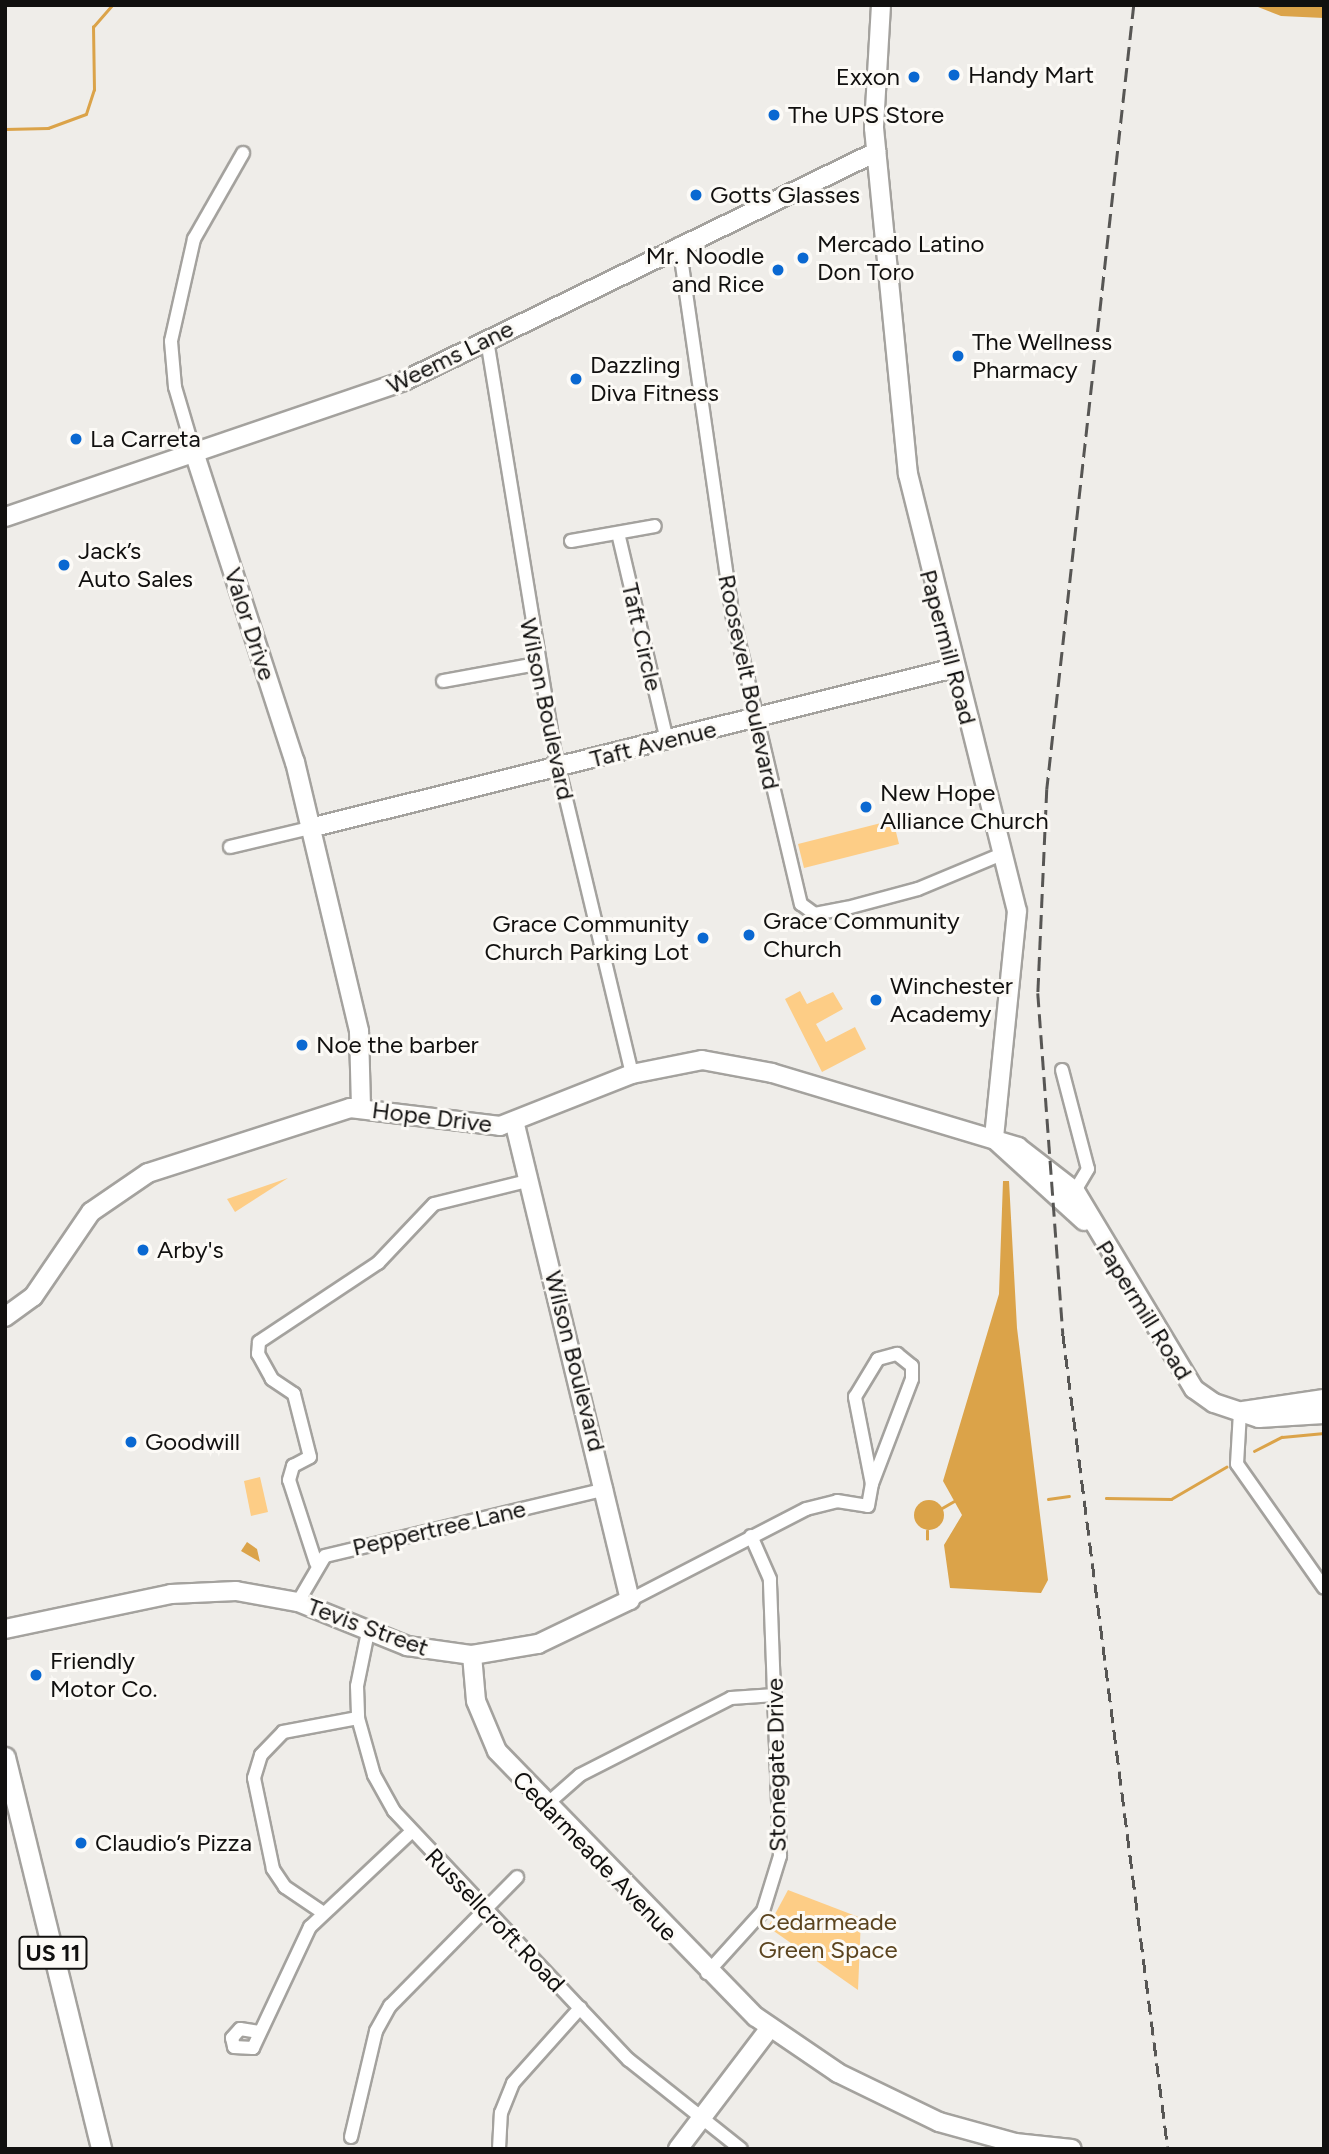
<!DOCTYPE html>
<html>
<head>
<meta charset="utf-8">
<style>
  body { margin:0 }
  #map { position:relative; width:1329px; height:2154px; overflow:hidden; background:#efede9; font-family:Figtree,sans-serif }
  div>[style] { position:absolute }
  .green>* { inset:0; background:#fdcd86 }
  .water>* { inset:0; background:#dba349 }
  .round { border-radius:50% }
  .stream>* { height:2.5px; margin:-1.25px; padding:0 1.25px; transform-origin:1.25px; border-radius:1.25px; background:#dba349 }
  .roads { filter:drop-shadow(2px 0 #a4a29e) drop-shadow(-2px 0 #a4a29e) drop-shadow(0 2px #a4a29e) drop-shadow(0 -2px #a4a29e) }
  .street>* { height:12px; margin:-6px; padding:0 6px; transform-origin:6px; border-radius:6px; background:#fff }
  .secondary>* { height:18px; margin:-9px; padding:0 9px; transform-origin:9px; border-radius:9px; background:#fff }
  .primary>* { height:19px; margin:-9.5px; padding:0 9.5px; transform-origin:9.5px; border-radius:9.5px; background:#fff }
  .rail>* { height:2.5px; margin-top:-1.25px; transform-origin:0; background:repeating-linear-gradient(90deg,#575654 0 14px,transparent 0 21px) }
  .dots>* { width:19px; height:19px; translate:-50% -50%; box-sizing:border-box; border:4px solid #fcfaf6; border-radius:50% }
  span { translate:-50% -50%; white-space:nowrap; text-align:center; line-height:1.15; -webkit-text-stroke:6px #fcfaf6; paint-order:stroke }
  .shield-label span { padding:2px 5px; background:#fcfaf6; border:2px solid; border-radius:5px; -webkit-text-stroke-width:0 }
  .shield-label { font-size:23px; color:#11100f; font-weight:700 }
  .poi-label { font-size:24px; color:#11100f }
  .left { translate:0 -50%; text-align:left }
  .right { translate:-100% -50%; text-align:right }
  .street-label { font-size:24px; color:#11100f }
  .park-label { font-size:24px; color:#5b441f }
  .frame { position:absolute; inset:0; border:7px solid #11100f; pointer-events:none }
</style>
</head>
<body>
<div id="map">
  <div class="green">
    <i style="clip-path:polygon(893px 820px,899px 844px,804px 868px,798px 844px)"></i>
    <i style="clip-path:polygon(800px 991px,807px 1004px,833px 992px,843px 1009px,816px 1024px,826px 1042px,855px 1027px,866px 1049px,822px 1072px,785px 999px)"></i>
    <i style="clip-path:polygon(288px 1178px,235px 1212px,227px 1199px)"></i>
    <i style="clip-path:polygon(260px 1477px,268px 1512px,251px 1516px,244px 1481px)"></i>
    <i style="clip-path:polygon(788px 1890px,861px 1918px,858px 1990px,768px 1927px)"></i>
  </div>
  <div class="water">
    <i style="clip-path:polygon(1253px 5px,1324px 5px,1324px 18px,1281px 16px)"></i>
    <i style="clip-path:polygon(1003px 1181px,1009px 1181px,1017px 1328px,1048px 1580px,1041px 1593px,950px 1588px,944px 1545px,962px 1515px,943px 1481px,999px 1294px)"></i>
    <i class="round" style="left:914px;top:1500px;width:30px;height:30px"></i>
    <i style="clip-path:polygon(247px 1542px,257px 1549px,260px 1562px,241px 1551px)"></i>
  </div>
  <div class="stream">
    <i style="left:5px;top:129px;width:43px;rotate:-1.3deg"></i>
    <i style="left:48px;top:128px;width:40px;rotate:-20.2deg"></i>
    <i style="left:86px;top:114px;width:25px;rotate:-72deg"></i>
    <i style="left:94px;top:90px;width:63px;rotate:-90.9deg"></i>
    <i style="left:93px;top:27px;width:29px;rotate:-49deg"></i>
    <i style="left:1254px;top:1451px;width:31px;rotate:-27deg"></i>
    <i style="left:1282px;top:1437px;width:42px;rotate:-5.4deg"></i>
    <i style="left:1106px;top:1498px;width:65px;rotate:0.9deg"></i>
    <i style="left:1171px;top:1499px;width:64px;rotate:-30.2deg"></i>
    <i style="left:1048px;top:1499px;width:21px;rotate:-8deg"></i>
    <i style="left:942px;top:1508px;width:14px;rotate:-30deg"></i>
    <i style="left:927px;top:1539px;width:8px;rotate:-90deg"></i>
  </div>
  <div class="roads">
    <div class="street">
      <i style="left:679px;top:244px;width:377px;rotate:81.8deg"></i>
      <i style="left:733px;top:617px;width:295px;rotate:76.7deg"></i>
      <i style="left:801px;top:904px;width:17px;rotate:36deg"></i>
      <i style="left:815px;top:914px;width:33px;rotate:-11deg"></i>
      <i style="left:847px;top:908px;width:73px;rotate:-15deg"></i>
      <i style="left:918px;top:889px;width:91px;rotate:-22.6deg"></i>
      <i style="left:487px;top:340px;width:414px;rotate:80.7deg"></i>
      <i style="left:554px;top:749px;width:334px;rotate:76.5deg"></i>
      <i style="left:195px;top:455px;width:71px;rotate:-106.4deg"></i>
      <i style="left:175px;top:387px;width:46px;rotate:-95deg"></i>
      <i style="left:171px;top:341px;width:105px;rotate:-77.3deg"></i>
      <i style="left:194px;top:239px;width:99px;rotate:-60.3deg"></i>
      <i style="left:618px;top:533px;width:214px;rotate:76.7deg"></i>
      <i style="left:571px;top:541px;width:85px;rotate:-10.1deg"></i>
      <i style="left:443px;top:681px;width:96px;rotate:-10.3deg"></i>
      <i style="left:230px;top:847px;width:82px;rotate:-13.4deg"></i>
      <i style="left:1062px;top:1070px;width:102px;rotate:75.3deg"></i>
      <i style="left:1088px;top:1169px;width:26px;rotate:121deg"></i>
      <i style="left:897px;top:1354px;width:19px;rotate:39deg"></i>
      <i style="left:912px;top:1366px;width:13px;rotate:90deg"></i>
      <i style="left:912px;top:1379px;width:112px;rotate:110.9deg"></i>
      <i style="left:872px;top:1484px;width:89px;rotate:-101.1deg"></i>
      <i style="left:855px;top:1397px;width:44px;rotate:-58.8deg"></i>
      <i style="left:878px;top:1359px;width:20px;rotate:-15deg"></i>
      <i style="left:1240px;top:1412px;width:52px;rotate:93.3deg"></i>
      <i style="left:1237px;top:1464px;width:151px;rotate:54.9deg"></i>
      <i style="left:316px;top:1563px;width:87px;rotate:-108deg"></i>
      <i style="left:289px;top:1480px;width:15px;rotate:-74deg"></i>
      <i style="left:293px;top:1466px;width:19px;rotate:-28deg"></i>
      <i style="left:310px;top:1457px;width:65px;rotate:-104.3deg"></i>
      <i style="left:294px;top:1394px;width:27px;rotate:-146deg"></i>
      <i style="left:272px;top:1379px;width:29px;rotate:-119deg"></i>
      <i style="left:258px;top:1354px;width:12px;rotate:-85deg"></i>
      <i style="left:259px;top:1342px;width:143px;rotate:-33.6deg"></i>
      <i style="left:378px;top:1263px;width:81px;rotate:-46.5deg"></i>
      <i style="left:434px;top:1204px;width:100px;rotate:-13.9deg"></i>
      <i style="left:630px;top:1600px;width:198px;rotate:-27.3deg"></i>
      <i style="left:806px;top:1509px;width:32px;rotate:-14deg"></i>
      <i style="left:837px;top:1501px;width:31px;rotate:9deg"></i>
      <i style="left:868px;top:1506px;width:22px;rotate:-80deg"></i>
      <i style="left:298px;top:1602px;width:53px;rotate:-59.6deg"></i>
      <i style="left:325px;top:1556px;width:289px;rotate:-13.4deg"></i>
      <i style="left:368px;top:1632px;width:55px;rotate:101.5deg"></i>
      <i style="left:357px;top:1686px;width:32px;rotate:88deg"></i>
      <i style="left:358px;top:1718px;width:59px;rotate:74.3deg"></i>
      <i style="left:374px;top:1775px;width:41px;rotate:60.9deg"></i>
      <i style="left:394px;top:1811px;width:342px;rotate:46.7deg"></i>
      <i style="left:629px;top:2060px;width:143px;rotate:38.5deg"></i>
      <i style="left:546px;top:1805px;width:45px;rotate:-41.4deg"></i>
      <i style="left:580px;top:1775px;width:169px;rotate:-27deg"></i>
      <i style="left:731px;top:1698px;width:44px;rotate:-3.9deg"></i>
      <i style="left:322px;top:1912px;width:45px;rotate:-146deg"></i>
      <i style="left:285px;top:1887px;width:22px;rotate:-124deg"></i>
      <i style="left:273px;top:1869px;width:93px;rotate:-101.8deg"></i>
      <i style="left:254px;top:1778px;width:24px;rotate:-73deg"></i>
      <i style="left:261px;top:1755px;width:32px;rotate:-46deg"></i>
      <i style="left:283px;top:1732px;width:76px;rotate:-10.6deg"></i>
      <i style="left:707px;top:1973px;width:84px;rotate:-47.9deg"></i>
      <i style="left:763px;top:1911px;width:58px;rotate:-72.8deg"></i>
      <i style="left:780px;top:1856px;width:277px;rotate:-92.1deg"></i>
      <i style="left:770px;top:1579px;width:47px;rotate:-113.8deg"></i>
      <i style="left:259px;top:2032px;width:19px;rotate:-171deg"></i>
      <i style="left:240px;top:2029px;width:12px;rotate:132deg"></i>
      <i style="left:232px;top:2038px;width:9px;rotate:77deg"></i>
      <i style="left:234px;top:2047px;width:19px;rotate:3deg"></i>
      <i style="left:253px;top:2048px;width:134px;rotate:-64.8deg"></i>
      <i style="left:310px;top:1927px;width:139px;rotate:-43.2deg"></i>
      <i style="left:351px;top:2137px;width:109px;rotate:-76.7deg"></i>
      <i style="left:376px;top:2031px;width:29px;rotate:-61deg"></i>
      <i style="left:390px;top:2006px;width:181px;rotate:-45.4deg"></i>
      <i style="left:499px;top:2149px;width:36px;rotate:-87deg"></i>
      <i style="left:501px;top:2113px;width:32px;rotate:-68deg"></i>
      <i style="left:513px;top:2083px;width:101px;rotate:-48.2deg"></i>
    </div>
    <div class="secondary">
      <i style="left:881px;top:5px;width:123px;rotate:93.3deg"></i>
      <i style="left:874px;top:128px;width:348px;rotate:84.4deg"></i>
      <i style="left:908px;top:474px;width:450px;rotate:76deg"></i>
      <i style="left:1017px;top:911px;width:229px;rotate:95.8deg"></i>
      <i style="left:994px;top:1139px;width:122px;rotate:42.3deg"></i>
      <i style="left:195px;top:455px;width:323px;rotate:72deg"></i>
      <i style="left:295px;top:762px;width:277px;rotate:76.6deg"></i>
      <i style="left:359px;top:1031px;width:77px;rotate:88.5deg"></i>
      <i style="left:5px;top:517px;width:422px;rotate:-18.8deg"></i>
      <i style="left:404px;top:381px;width:525px;rotate:-25.88deg"></i>
      <i style="left:310px;top:828px;width:664px;rotate:-13.95deg"></i>
      <i style="left:5px;top:1317px;width:34px;rotate:-36deg"></i>
      <i style="left:33px;top:1297px;width:103px;rotate:-55.7deg"></i>
      <i style="left:91px;top:1212px;width:69px;rotate:-34.4deg"></i>
      <i style="left:148px;top:1173px;width:212px;rotate:-17.8deg"></i>
      <i style="left:350px;top:1108px;width:151px;rotate:6.8deg"></i>
      <i style="left:500px;top:1126px;width:142px;rotate:-21.5deg"></i>
      <i style="left:632px;top:1074px;width:71px;rotate:-11.3deg"></i>
      <i style="left:702px;top:1060px;width:71px;rotate:10.5deg"></i>
      <i style="left:772px;top:1073px;width:257px;rotate:16.7deg"></i>
      <i style="left:1018px;top:1147px;width:72px;rotate:37.7deg"></i>
      <i style="left:1075px;top:1191px;width:231px;rotate:59deg"></i>
      <i style="left:1194px;top:1389px;width:24px;rotate:35deg"></i>
      <i style="left:1214px;top:1403px;width:47px;rotate:18.4deg"></i>
      <i style="left:1259px;top:1418px;width:65px;rotate:-3.5deg"></i>
      <i style="left:1243px;top:1411px;width:82px;rotate:-8.4deg"></i>
      <i style="left:5px;top:1629px;width:170px;rotate:-11.9deg"></i>
      <i style="left:171px;top:1594px;width:65px;rotate:-2.6deg"></i>
      <i style="left:236px;top:1591px;width:63px;rotate:10.1deg"></i>
      <i style="left:298px;top:1602px;width:118px;rotate:22deg"></i>
      <i style="left:407px;top:1646px;width:66px;rotate:7.9deg"></i>
      <i style="left:472px;top:1655px;width:67px;rotate:-9.5deg"></i>
      <i style="left:538px;top:1644px;width:102px;rotate:-25.6deg"></i>
      <i style="left:630px;top:1600px;width:491px;rotate:-103.6deg"></i>
      <i style="left:472px;top:1655px;width:46px;rotate:85deg"></i>
      <i style="left:476px;top:1701px;width:54px;rotate:67.2deg"></i>
      <i style="left:497px;top:1751px;width:371px;rotate:45.8deg"></i>
      <i style="left:756px;top:2017px;width:99px;rotate:34.3deg"></i>
      <i style="left:838px;top:2073px;width:112px;rotate:25.9deg"></i>
      <i style="left:939px;top:2122px;width:79px;rotate:15.4deg"></i>
      <i style="left:1015px;top:2143px;width:57px;rotate:6deg"></i>
      <i style="left:678px;top:2149px;width:152px;rotate:-52.8deg"></i>
    </div>
    <div class="primary">
      <i style="left:5px;top:1757px;width:404px;rotate:76.2deg"></i>
    </div>
  </div>
  <div class="rail">
    <i style="left:1134px;top:5px;width:789px;rotate:96.33deg"></i>
    <i style="left:1047px;top:789px;width:204px;rotate:92.5deg"></i>
    <i style="left:1038px;top:993px;width:342px;rotate:85.8deg"></i>
    <i style="left:1063px;top:1334px;width:822px;rotate:82.66deg"></i>
  </div>
  <div class="dots">
    <i style="left:954px;top:75px;background:#0a68d1"></i>
    <i style="left:914px;top:77px;background:#0a68d1"></i>
    <i style="left:774px;top:115px;background:#0a68d1"></i>
    <i style="left:696px;top:195px;background:#0a68d1"></i>
    <i style="left:803px;top:258px;background:#0a68d1"></i>
    <i style="left:778px;top:270px;background:#0a68d1"></i>
    <i style="left:958px;top:356px;background:#0a68d1"></i>
    <i style="left:576px;top:379px;background:#0a68d1"></i>
    <i style="left:76px;top:439px;background:#0a68d1"></i>
    <i style="left:64px;top:565px;background:#0a68d1"></i>
    <i style="left:866px;top:807px;background:#0a68d1"></i>
    <i style="left:749px;top:935px;background:#0a68d1"></i>
    <i style="left:703px;top:938px;background:#0a68d1"></i>
    <i style="left:876px;top:1000px;background:#0a68d1"></i>
    <i style="left:302px;top:1045px;background:#0a68d1"></i>
    <i style="left:143px;top:1250px;background:#0a68d1"></i>
    <i style="left:131px;top:1442px;background:#0a68d1"></i>
    <i style="left:36px;top:1675px;background:#0a68d1"></i>
    <i style="left:81px;top:1843px;background:#0a68d1"></i>
  </div>
  <div class="shield-label">
    <span style="left:53px;top:1953px">US 11</span>
  </div>
  <div class="poi-label">
    <span class="left" style="left:968px;top:75px">Handy Mart</span>
    <span class="right" style="left:900px;top:77px">Exxon</span>
    <span class="left" style="left:788px;top:115px">The UPS Store</span>
    <span class="left" style="left:710px;top:195px">Gotts Glasses</span>
    <span class="left" style="left:817px;top:258px">Mercado Latino<br>Don Toro</span>
    <span class="right" style="left:764px;top:270px">Mr. Noodle<br>and Rice</span>
    <span class="left" style="left:972px;top:356px">The Wellness<br>Pharmacy</span>
    <span class="left" style="left:590px;top:379px">Dazzling<br>Diva Fitness</span>
    <span class="left" style="left:90px;top:439px">La Carreta</span>
    <span class="left" style="left:78px;top:565px">Jack’s<br>Auto Sales</span>
    <span class="left" style="left:880px;top:807px">New Hope<br>Alliance Church</span>
    <span class="left" style="left:763px;top:935px">Grace Community<br>Church</span>
    <span class="right" style="left:689px;top:938px">Grace Community<br>Church Parking Lot</span>
    <span class="left" style="left:890px;top:1000px">Winchester<br>Academy</span>
    <span class="left" style="left:316px;top:1045px">Noe the barber</span>
    <span class="left" style="left:157px;top:1250px">Arby's</span>
    <span class="left" style="left:145px;top:1442px">Goodwill</span>
    <span class="left" style="left:50px;top:1675px">Friendly<br>Motor Co.</span>
    <span class="left" style="left:95px;top:1843px">Claudio’s Pizza</span>
  </div>
  <div class="street-label">
    <span style="left:450px;top:357px;rotate:-26deg">Weems Lane</span>
    <span style="left:250px;top:624px;rotate:72deg">Valor Drive</span>
    <span style="left:642px;top:637px;rotate:77deg">Taft Circle</span>
    <span style="left:948px;top:647px;rotate:75deg">Papermill Road</span>
    <span style="left:749px;top:682px;rotate:78deg">Roosevelt Boulevard</span>
    <span style="left:547px;top:709px;rotate:78deg">Wilson Boulevard</span>
    <span style="left:653px;top:744px;rotate:-14deg">Taft Avenue</span>
    <span style="left:432px;top:1117px;rotate:7deg">Hope Drive</span>
    <span style="left:1144px;top:1310px;rotate:58deg">Papermill Road</span>
    <span style="left:575px;top:1361px;rotate:76deg">Wilson Boulevard</span>
    <span style="left:439px;top:1528px;rotate:-13deg">Peppertree Lane</span>
    <span style="left:368px;top:1627px;rotate:20deg">Tevis Street</span>
    <span style="left:776px;top:1765px;rotate:-91deg">Stonegate Drive</span>
    <span style="left:595px;top:1856px;rotate:46deg">Cedarmeade Avenue</span>
    <span style="left:495px;top:1920px;rotate:46deg">Russellcroft Road</span>
  </div>
  <div class="park-label">
    <span style="left:828px;top:1936px">Cedarmeade<br>Green Space</span>
  </div>
  <div class="frame"></div>
</div>
</body>
</html>
